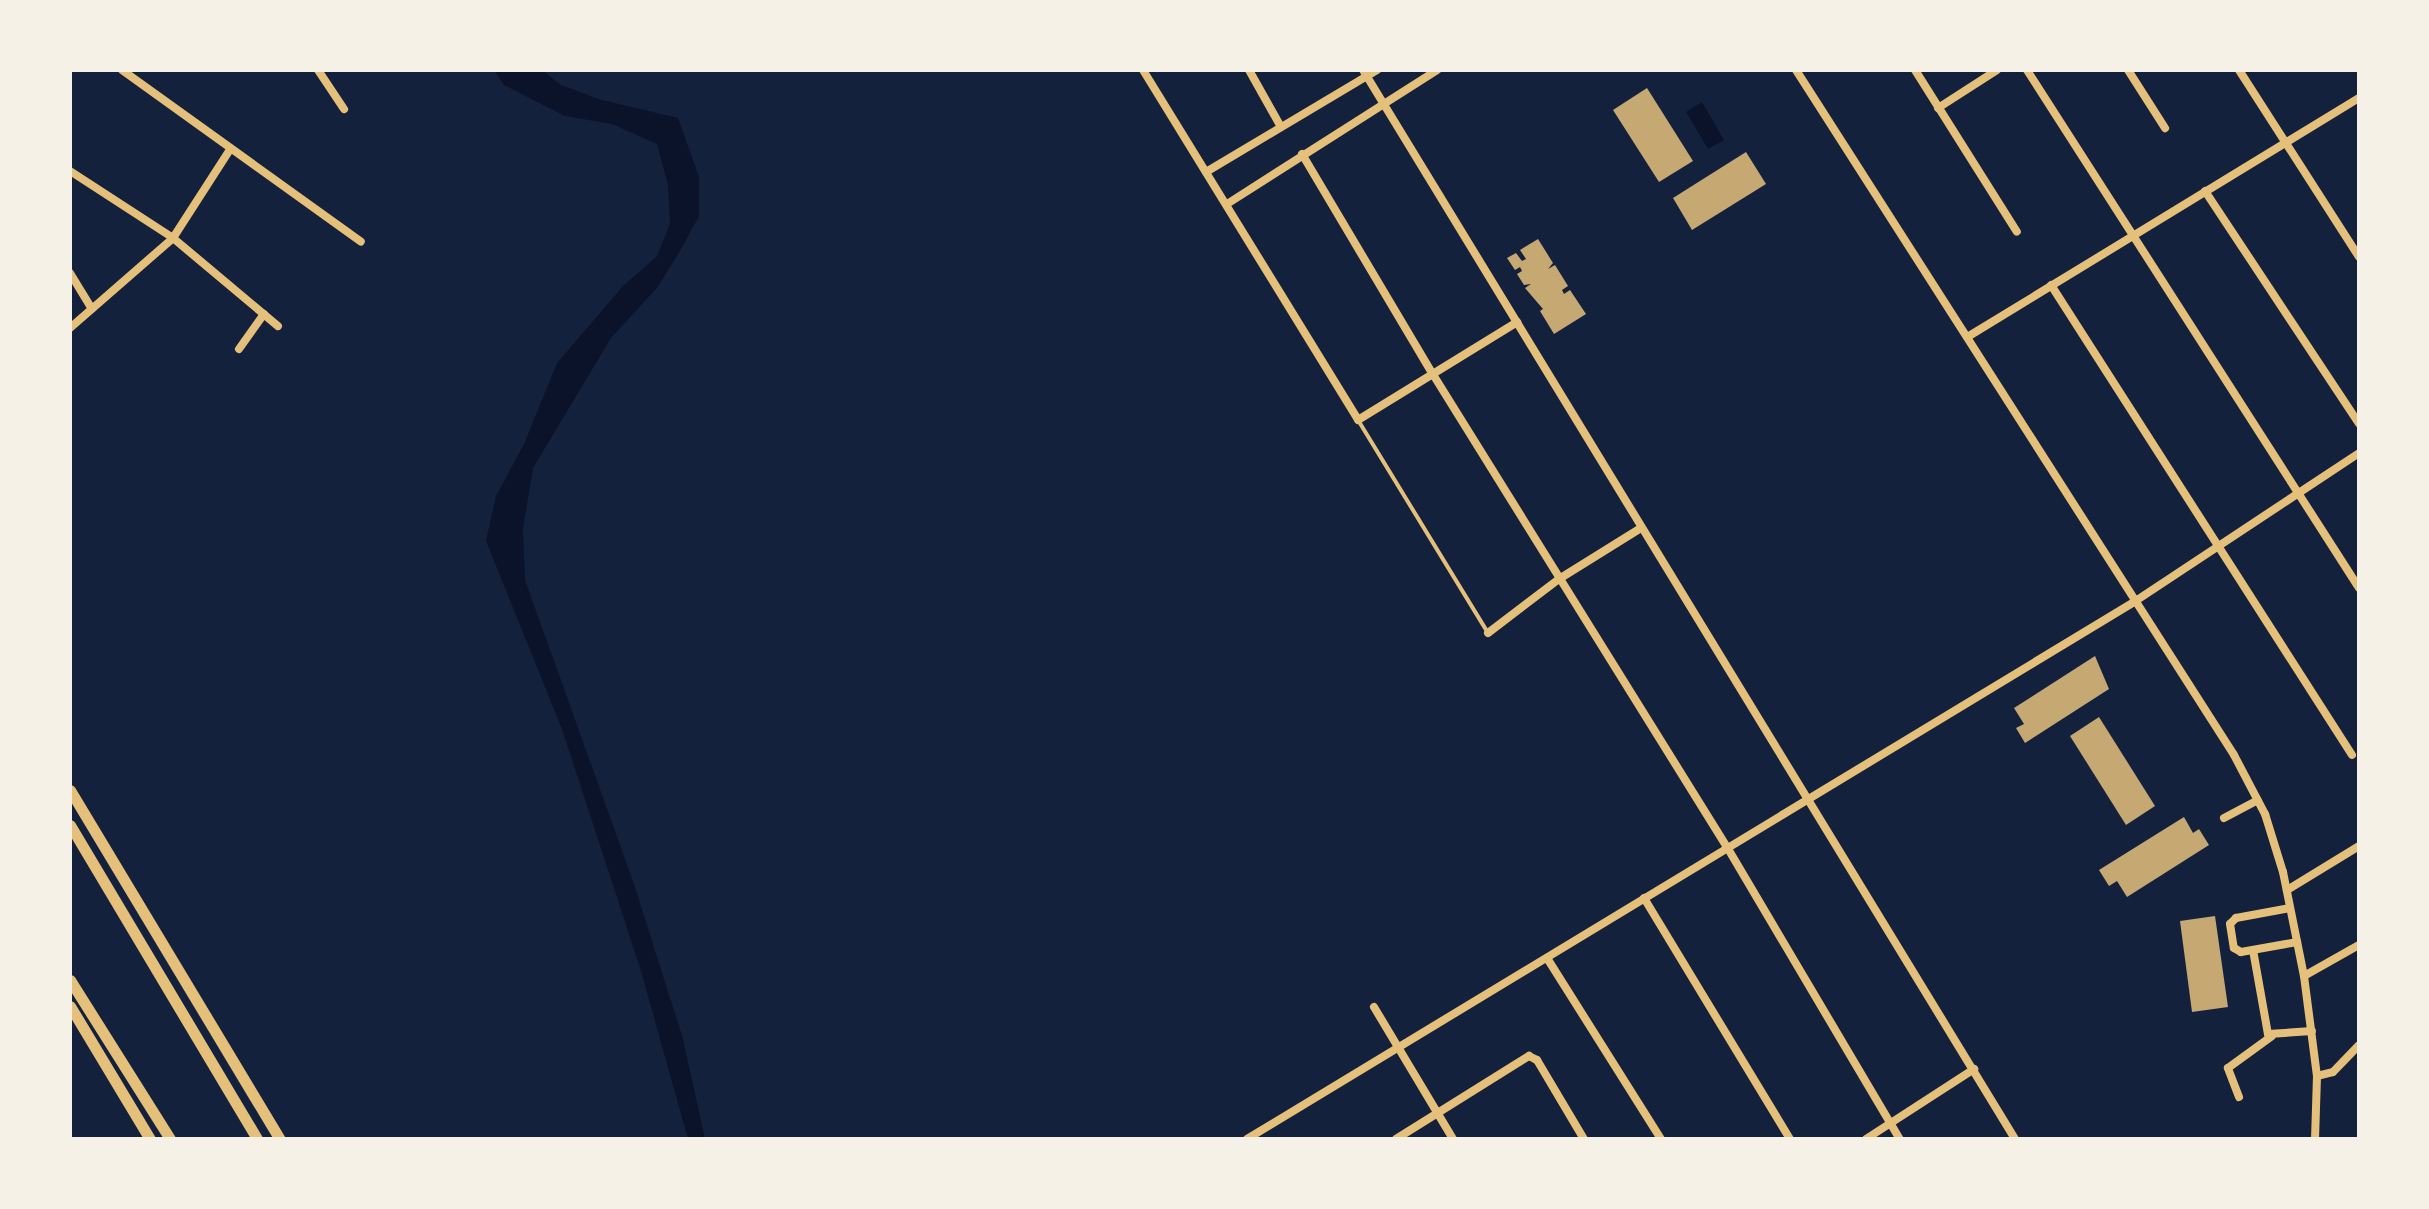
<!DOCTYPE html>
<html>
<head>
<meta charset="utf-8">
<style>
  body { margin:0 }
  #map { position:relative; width:2429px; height:1209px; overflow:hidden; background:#14213d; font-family:"Fira Sans Condensed",sans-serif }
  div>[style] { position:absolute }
  .water>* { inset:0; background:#0b132b }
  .building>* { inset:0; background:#c6a872 }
  .service>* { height:4px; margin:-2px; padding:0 2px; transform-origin:2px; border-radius:2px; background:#e5c07b }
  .minor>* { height:8px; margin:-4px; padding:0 4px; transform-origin:4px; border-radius:4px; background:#e5c07b }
  .primary>* { height:11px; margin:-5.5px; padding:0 5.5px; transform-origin:5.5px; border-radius:5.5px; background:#e5c07b }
  .trunk>* { height:11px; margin:-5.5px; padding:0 5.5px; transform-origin:5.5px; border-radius:5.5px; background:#e5c07b }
  span { translate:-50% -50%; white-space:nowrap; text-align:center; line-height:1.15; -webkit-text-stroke:10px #f6f1e7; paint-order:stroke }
  .frame { position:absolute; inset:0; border:72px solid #f6f1e7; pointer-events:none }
</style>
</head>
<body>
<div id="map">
  <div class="water">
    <i style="clip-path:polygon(494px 70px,542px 70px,561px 85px,602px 100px,678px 118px,699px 177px,699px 216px,680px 251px,657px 288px,611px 338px,533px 468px,523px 528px,525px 580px,634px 884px,683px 1039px,705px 1139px,688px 1139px,641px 971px,562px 729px,486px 541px,496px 496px,524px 444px,557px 363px,623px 286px,657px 256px,670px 224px,668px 185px,657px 144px,612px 124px,565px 116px,504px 85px)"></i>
    <i style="clip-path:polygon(1702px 102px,1724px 140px,1708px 149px,1686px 112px)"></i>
  </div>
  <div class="building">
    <i style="clip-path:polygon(1647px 88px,1693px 161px,1659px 182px,1613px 110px)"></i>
    <i style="clip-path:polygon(1746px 152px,1766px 184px,1692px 230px,1673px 198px)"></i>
    <i style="clip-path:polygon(1538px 239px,1553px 263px,1548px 269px,1555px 265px,1568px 286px,1562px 290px,1564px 294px,1570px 290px,1586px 314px,1554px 334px,1540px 311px,1543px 309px,1525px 288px,1531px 284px,1524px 285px,1517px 274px,1522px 271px,1520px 267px,1515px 270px,1507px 258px,1516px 253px,1522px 261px,1526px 259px,1520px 250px)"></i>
    <i style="clip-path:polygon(2095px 656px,2109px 689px,2025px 743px,2016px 728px,2024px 724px,2014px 708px)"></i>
    <i style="clip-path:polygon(2099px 717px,2155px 806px,2126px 825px,2070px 736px)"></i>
    <i style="clip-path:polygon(2184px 817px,2193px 833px,2199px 829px,2209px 845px,2127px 897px,2117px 881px,2109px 886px,2099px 870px)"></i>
    <i style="clip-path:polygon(2215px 916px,2228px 1007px,2192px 1012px,2180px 921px)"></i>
  </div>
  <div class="service">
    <i style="left:1358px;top:420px;width:250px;rotate:58.6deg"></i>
  </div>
  <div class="minor">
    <i style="left:122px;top:70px;width:294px;rotate:35.7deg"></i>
    <i style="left:318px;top:70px;width:47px;rotate:56.3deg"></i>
    <i style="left:1143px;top:70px;width:411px;rotate:58.4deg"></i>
    <i style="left:1358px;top:420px;width:187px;rotate:-31.6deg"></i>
    <i style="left:1249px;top:70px;width:65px;rotate:60.7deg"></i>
    <i style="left:1363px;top:70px;width:1252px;rotate:58.62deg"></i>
    <i style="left:1796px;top:70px;width:813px;rotate:57.4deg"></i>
    <i style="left:2234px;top:755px;width:67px;rotate:62.3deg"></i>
    <i style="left:2265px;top:814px;width:61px;rotate:72.8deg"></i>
    <i style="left:2283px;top:872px;width:106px;rotate:78.6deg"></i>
    <i style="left:2304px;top:976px;width:101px;rotate:82.6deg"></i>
    <i style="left:2317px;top:1076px;width:63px;rotate:91.8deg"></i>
    <i style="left:1915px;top:70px;width:191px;rotate:57.8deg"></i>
    <i style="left:2027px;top:70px;width:615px;rotate:57.34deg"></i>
    <i style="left:2128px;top:70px;width:69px;rotate:57.5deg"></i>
    <i style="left:2239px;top:70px;width:222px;rotate:57.3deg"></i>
    <i style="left:1938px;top:108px;width:70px;rotate:-32.8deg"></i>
    <i style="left:1302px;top:154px;width:258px;rotate:59.3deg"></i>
    <i style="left:1434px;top:376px;width:555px;rotate:58.12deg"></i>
    <i style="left:1727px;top:847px;width:339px;rotate:59.4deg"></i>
    <i style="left:70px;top:171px;width:123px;rotate:33deg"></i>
    <i style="left:173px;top:238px;width:137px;rotate:40deg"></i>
    <i style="left:1206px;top:172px;width:199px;rotate:-30.8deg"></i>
    <i style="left:2205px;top:191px;width:279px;rotate:56.5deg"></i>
    <i style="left:1227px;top:204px;width:249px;rotate:-32.5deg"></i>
    <i style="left:70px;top:273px;width:42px;rotate:58.6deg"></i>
    <i style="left:2051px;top:285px;width:558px;rotate:57.36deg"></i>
    <i style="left:70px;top:328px;width:137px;rotate:-41.1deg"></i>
    <i style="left:173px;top:238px;width:103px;rotate:-57.2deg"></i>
    <i style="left:1969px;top:336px;width:457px;rotate:-31.4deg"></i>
    <i style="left:239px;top:349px;width:43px;rotate:-54.5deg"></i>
    <i style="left:1488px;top:633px;width:89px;rotate:-37.3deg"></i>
    <i style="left:1559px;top:579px;width:97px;rotate:-31.9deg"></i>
    <i style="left:2224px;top:818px;width:38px;rotate:-28deg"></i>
    <i style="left:2287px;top:890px;width:84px;rotate:-31.4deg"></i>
    <i style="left:1644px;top:898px;width:282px;rotate:58.8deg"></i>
    <i style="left:2290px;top:908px;width:55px;rotate:169.5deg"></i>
    <i style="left:2236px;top:918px;width:8px;rotate:135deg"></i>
    <i style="left:2230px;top:924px;width:24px;rotate:81deg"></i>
    <i style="left:2234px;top:948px;width:8px;rotate:30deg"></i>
    <i style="left:2241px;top:952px;width:57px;rotate:-10.1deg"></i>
    <i style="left:2253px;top:950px;width:85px;rotate:79.9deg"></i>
    <i style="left:2268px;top:1034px;width:44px;rotate:-3.9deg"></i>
    <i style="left:1547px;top:958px;width:214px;rotate:57.8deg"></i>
    <i style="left:2304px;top:976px;width:63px;rotate:-29.4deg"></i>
    <i style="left:1374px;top:1007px;width:154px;rotate:59.1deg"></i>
    <i style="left:2317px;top:1076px;width:16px;rotate:-14deg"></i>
    <i style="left:2333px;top:1072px;width:37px;rotate:-46deg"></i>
    <i style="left:2239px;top:1097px;width:31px;rotate:-111deg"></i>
    <i style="left:2228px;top:1068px;width:54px;rotate:-36deg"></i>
    <i style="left:1247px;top:1139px;width:1037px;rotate:-31.19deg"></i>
    <i style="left:2134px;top:602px;width:270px;rotate:-33.5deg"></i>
    <i style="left:1396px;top:1139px;width:157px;rotate:-32deg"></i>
    <i style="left:1529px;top:1056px;width:9px;rotate:27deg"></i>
    <i style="left:1537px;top:1060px;width:92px;rotate:59.3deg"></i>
    <i style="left:1866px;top:1139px;width:129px;rotate:-32.9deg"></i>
  </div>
  <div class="primary">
    <i style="left:70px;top:790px;width:407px;rotate:59deg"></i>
    <i style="left:70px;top:1006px;width:155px;rotate:59deg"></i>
  </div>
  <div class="trunk">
    <i style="left:70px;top:825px;width:365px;rotate:59.2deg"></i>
    <i style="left:70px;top:980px;width:188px;rotate:57.8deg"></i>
  </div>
  <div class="frame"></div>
</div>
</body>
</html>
